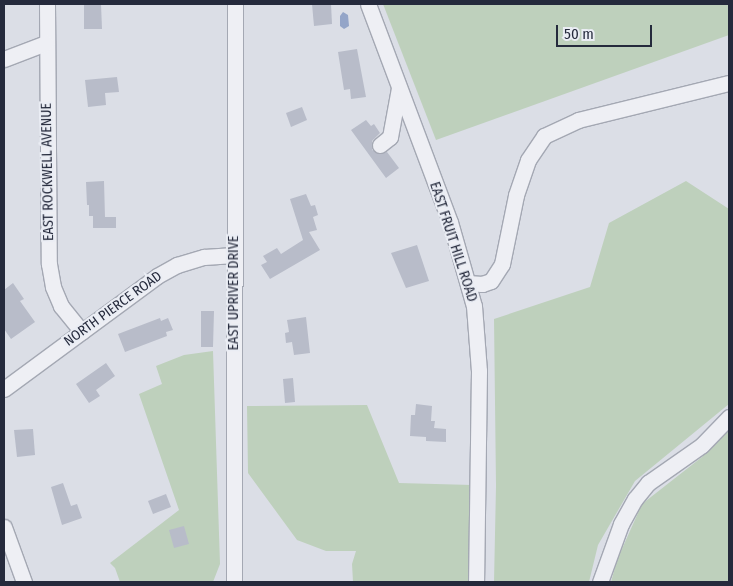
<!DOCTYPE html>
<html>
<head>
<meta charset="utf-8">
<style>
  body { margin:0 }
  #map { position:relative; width:733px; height:586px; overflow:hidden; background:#dbdee6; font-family:"Fira Sans Condensed",sans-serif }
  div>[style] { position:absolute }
  .green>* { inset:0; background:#bed0bc }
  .water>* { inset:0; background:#94a5c8 }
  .building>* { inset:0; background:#b8bcc9 }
  .roads { filter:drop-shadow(1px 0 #a4a8b3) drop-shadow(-1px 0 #a4a8b3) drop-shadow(0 1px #a4a8b3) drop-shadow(0 -1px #a4a8b3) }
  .minor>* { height:15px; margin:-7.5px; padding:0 7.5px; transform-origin:7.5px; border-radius:7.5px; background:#eeeff4 }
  span { translate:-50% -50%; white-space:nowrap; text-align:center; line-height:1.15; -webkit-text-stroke:4px #eaedf4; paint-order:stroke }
  .street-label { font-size:14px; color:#252a3c }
  .frame { position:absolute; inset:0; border:5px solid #252a3c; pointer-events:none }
  .scale { position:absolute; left:556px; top:25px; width:96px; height:22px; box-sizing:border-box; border:2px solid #252a3c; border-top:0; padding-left:6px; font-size:15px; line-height:18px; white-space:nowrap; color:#252a3c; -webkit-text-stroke:4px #eaedf4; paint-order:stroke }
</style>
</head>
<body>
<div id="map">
  <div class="green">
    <i style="clip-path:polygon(383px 4px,729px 4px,729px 35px,436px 140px)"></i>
    <i style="clip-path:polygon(686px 181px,729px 209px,729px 404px,635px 481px,598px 545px,589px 582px,494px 582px,496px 486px,494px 319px,590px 287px,609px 223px)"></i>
    <i style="clip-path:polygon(213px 351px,220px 564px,213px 582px,120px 582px,115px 568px,110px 563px,179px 510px,139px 394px,162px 384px,156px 366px,184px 355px)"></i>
    <i style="clip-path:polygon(367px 405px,399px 483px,472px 485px,472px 582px,353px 582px,352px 564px,356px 551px,326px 551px,297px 540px,248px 473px,247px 406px)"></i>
    <i style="clip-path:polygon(729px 429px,729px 582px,611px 582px,617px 560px,642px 504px,702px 457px)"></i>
  </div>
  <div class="water">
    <i style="clip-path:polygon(343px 12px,348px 15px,349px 26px,344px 29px,340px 26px,340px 16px)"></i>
  </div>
  <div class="building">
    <i style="clip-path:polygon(84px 4px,101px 4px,102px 29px,84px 29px)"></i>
    <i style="clip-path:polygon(312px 4px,331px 4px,332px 24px,314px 26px)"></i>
    <i style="clip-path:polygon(357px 49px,366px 97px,351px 99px,350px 89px,344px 90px,338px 52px)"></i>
    <i style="clip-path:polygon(117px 77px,119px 92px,105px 93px,106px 105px,88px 107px,85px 80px)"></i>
    <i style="clip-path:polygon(302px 107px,307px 120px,291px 127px,286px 113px)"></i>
    <i style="clip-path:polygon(366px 120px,371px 126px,374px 124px,380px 133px,372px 141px,372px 150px,381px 154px,387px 152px,399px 168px,386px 178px,351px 130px)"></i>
    <i style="clip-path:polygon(104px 181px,105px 217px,116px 217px,116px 228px,93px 228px,93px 216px,89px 216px,89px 205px,87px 205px,86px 182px)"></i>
    <i style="clip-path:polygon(306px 194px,311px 206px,315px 205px,318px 215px,313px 217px,317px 230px,309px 232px,320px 250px,270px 279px,261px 265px,267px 262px,263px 256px,277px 248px,281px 254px,303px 240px,290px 199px)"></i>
    <i style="clip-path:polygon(417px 245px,429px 281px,406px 288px,391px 253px)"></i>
    <i style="clip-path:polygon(13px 283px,24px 299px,20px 301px,35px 322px,11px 339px,4px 329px,4px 290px)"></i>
    <i style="clip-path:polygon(201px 311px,214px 311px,213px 347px,201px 347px)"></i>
    <i style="clip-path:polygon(306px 317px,310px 353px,294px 355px,292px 342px,286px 343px,285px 333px,289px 332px,287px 320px)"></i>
    <i style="clip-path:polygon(160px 318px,161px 321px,168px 318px,173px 330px,166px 332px,167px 336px,125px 352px,118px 334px)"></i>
    <i style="clip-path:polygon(106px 363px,115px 376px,96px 390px,100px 396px,89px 403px,76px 384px)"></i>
    <i style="clip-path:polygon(293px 378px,295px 402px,285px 403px,283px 379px)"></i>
    <i style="clip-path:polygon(416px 404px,432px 406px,431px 421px,435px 421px,434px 428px,446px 429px,446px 442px,426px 441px,426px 437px,410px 436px,411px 415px,415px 415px)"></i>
    <i style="clip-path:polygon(33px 429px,35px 455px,17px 457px,14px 430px)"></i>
    <i style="clip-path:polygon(63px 483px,71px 506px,77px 504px,82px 518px,62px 525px,51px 487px)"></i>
    <i style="clip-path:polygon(166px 494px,171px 507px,153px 514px,148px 501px)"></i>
    <i style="clip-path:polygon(184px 526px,189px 544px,174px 548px,169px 530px)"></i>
  </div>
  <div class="roads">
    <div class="minor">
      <i style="left:47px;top:4px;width:260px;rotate:89.6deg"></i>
      <i style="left:49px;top:264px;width:23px;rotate:80deg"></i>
      <i style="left:53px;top:287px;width:21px;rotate:67deg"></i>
      <i style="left:61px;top:306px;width:33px;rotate:51deg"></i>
      <i style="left:368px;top:4px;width:233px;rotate:69.4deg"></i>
      <i style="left:450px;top:222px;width:87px;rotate:74.1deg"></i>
      <i style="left:474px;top:306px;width:65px;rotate:85.6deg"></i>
      <i style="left:479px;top:371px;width:211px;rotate:90.8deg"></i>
      <i style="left:4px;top:59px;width:45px;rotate:-20.9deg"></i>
      <i style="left:380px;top:145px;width:13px;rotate:-39deg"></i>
      <i style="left:390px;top:137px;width:50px;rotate:-79.6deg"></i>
      <i style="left:468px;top:283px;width:14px;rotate:4deg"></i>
      <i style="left:482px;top:284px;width:9px;rotate:-18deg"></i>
      <i style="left:491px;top:281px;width:20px;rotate:-57deg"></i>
      <i style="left:502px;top:264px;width:70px;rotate:-78.5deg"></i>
      <i style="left:516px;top:195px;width:37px;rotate:-71deg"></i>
      <i style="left:528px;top:160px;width:29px;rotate:-56deg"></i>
      <i style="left:544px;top:136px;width:38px;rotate:-25deg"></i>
      <i style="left:578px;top:120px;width:155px;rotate:-13.8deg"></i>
      <i style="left:4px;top:389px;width:190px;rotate:-36.4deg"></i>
      <i style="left:157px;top:276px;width:23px;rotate:-29deg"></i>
      <i style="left:177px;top:265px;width:28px;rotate:-17deg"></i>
      <i style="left:204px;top:257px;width:30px;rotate:-4deg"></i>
      <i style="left:4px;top:527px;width:59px;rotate:70deg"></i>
      <i style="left:234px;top:582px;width:578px;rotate:-89.9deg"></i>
      <i style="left:600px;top:582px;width:62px;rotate:-70.1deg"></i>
      <i style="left:621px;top:524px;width:29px;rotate:-61deg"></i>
      <i style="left:635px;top:499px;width:21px;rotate:-51deg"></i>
      <i style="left:648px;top:483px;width:66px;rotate:-35.1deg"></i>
      <i style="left:702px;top:445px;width:39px;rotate:-46deg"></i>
    </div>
  </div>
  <div class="street-label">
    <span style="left:48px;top:172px;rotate:-91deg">EAST ROCKWELL AVENUE</span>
    <span style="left:453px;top:242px;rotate:72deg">EAST FRUIT HILL ROAD</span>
    <span style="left:234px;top:293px;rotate:-90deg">EAST UPRIVER DRIVE</span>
    <span style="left:113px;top:309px;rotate:-36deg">NORTH PIERCE ROAD</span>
  </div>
  <div class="frame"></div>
  <div class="scale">50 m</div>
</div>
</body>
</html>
